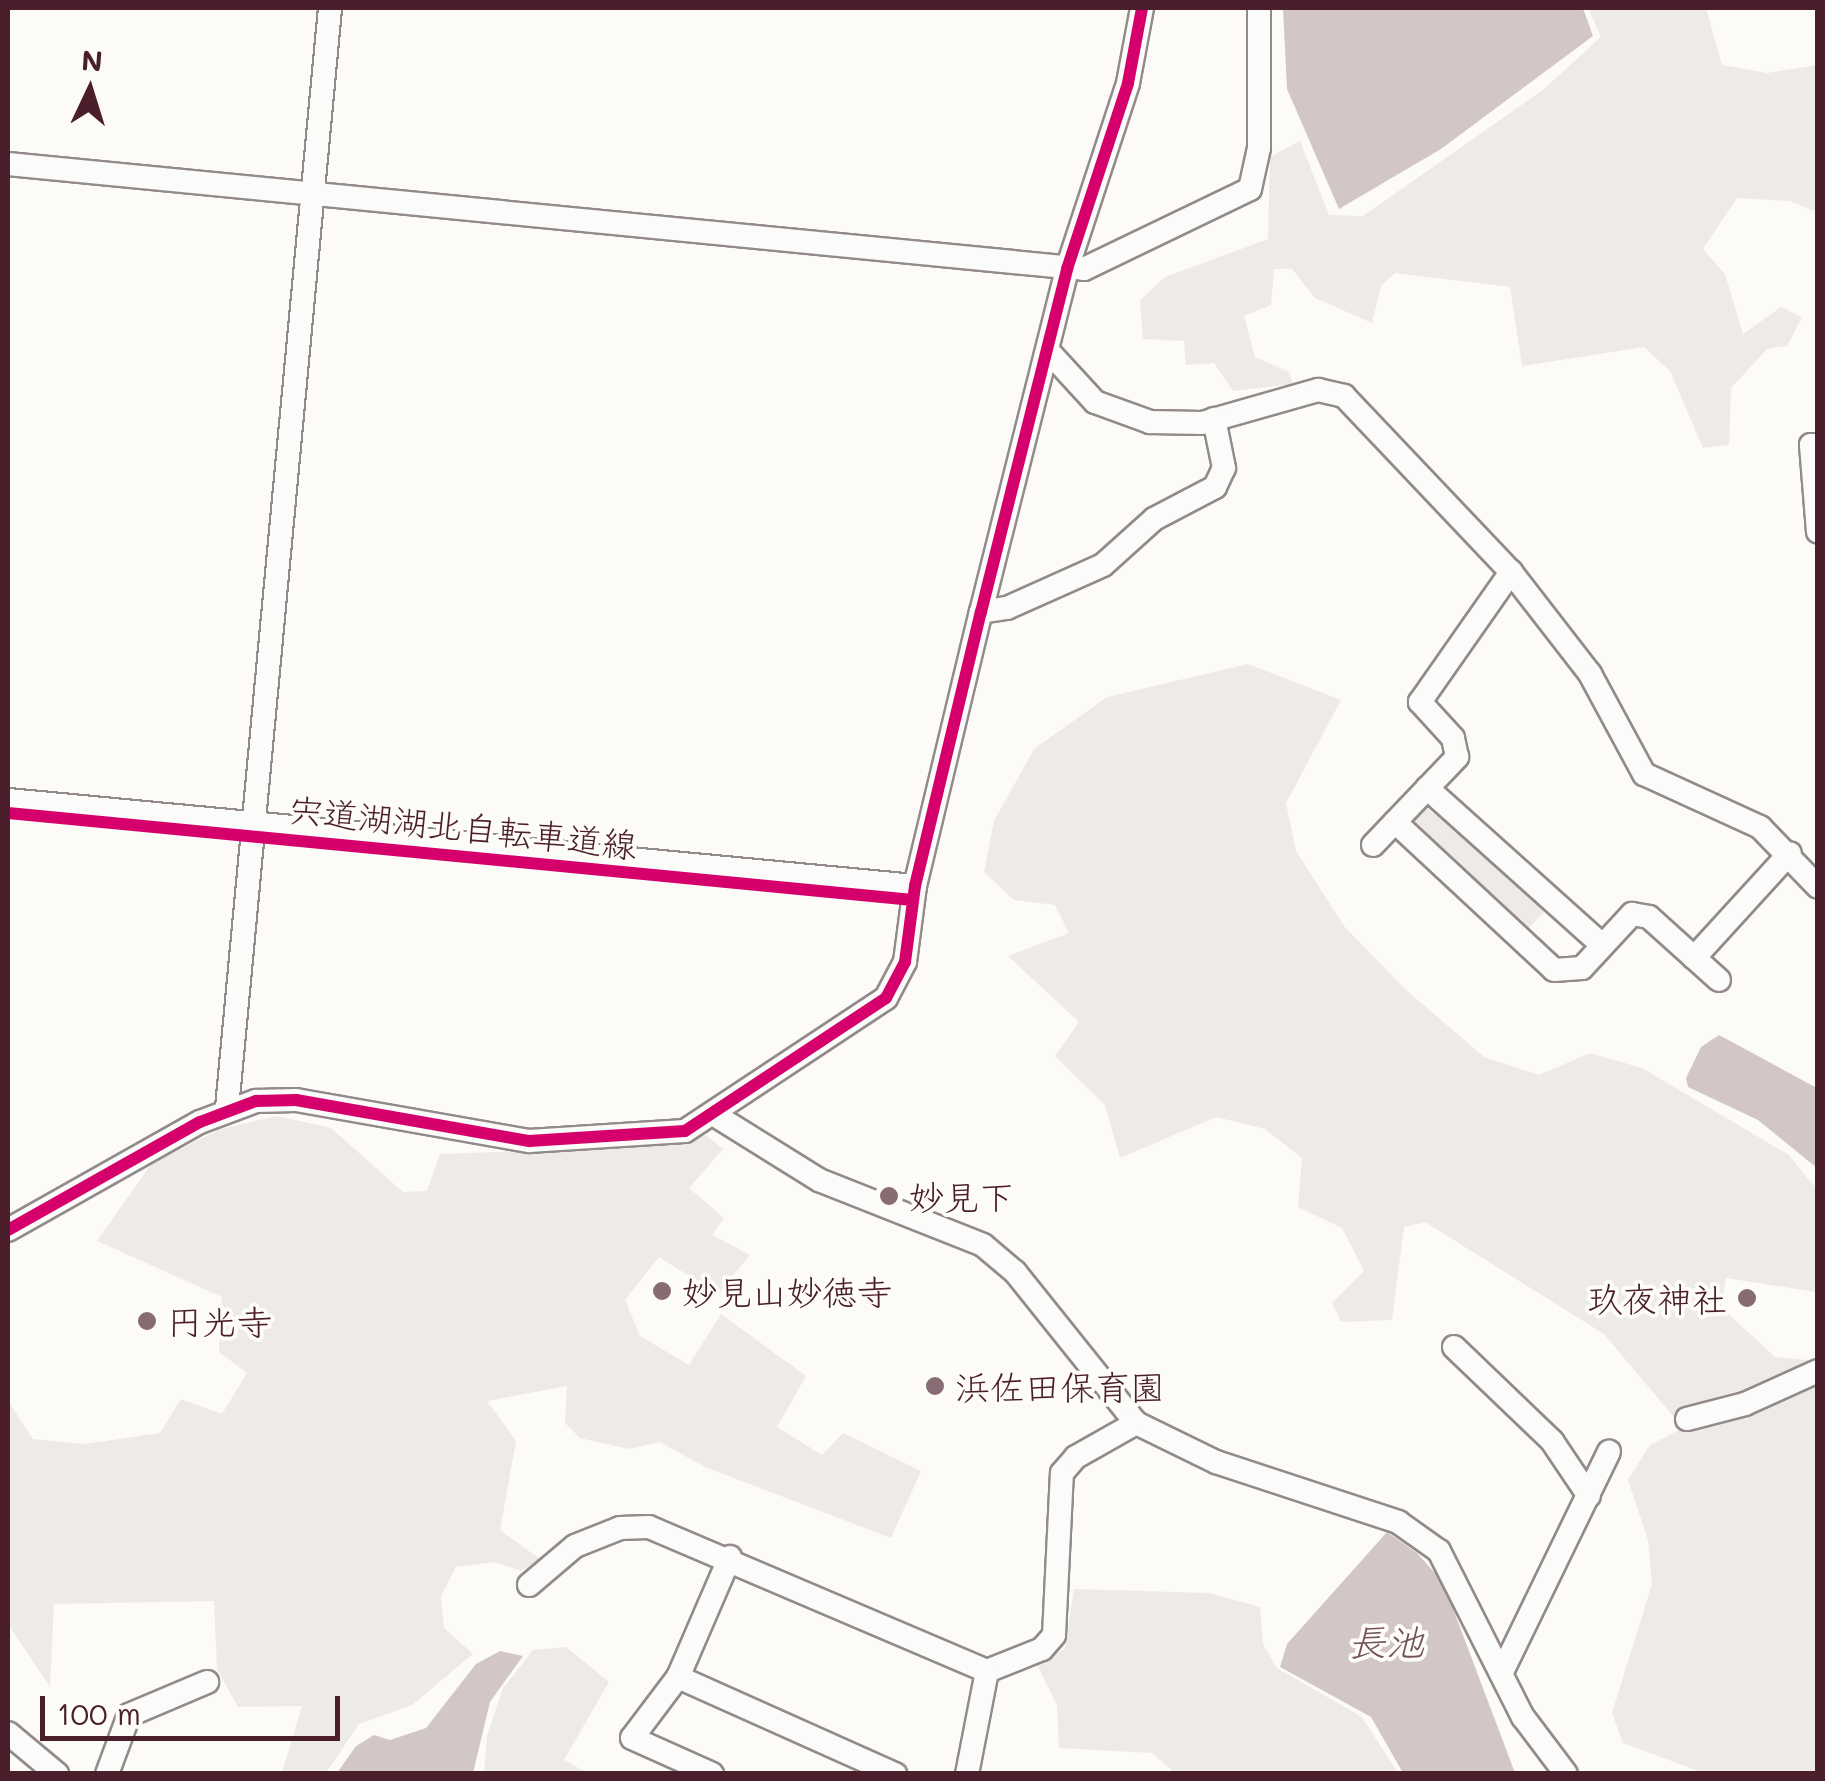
<!DOCTYPE html>
<html>
<head>
<meta charset="utf-8">
<style>
  body { margin:0 }
  #map { position:relative; width:1825px; height:1781px; overflow:hidden; background:#fcfbf8; font-family:Mali,"Klee One",sans-serif }
  div>[style] { position:absolute }
  .green>* { inset:0; background:#eeeae8 }
  .water>* { inset:0; background:#d2c7c6 }
  .roads { filter:drop-shadow(2px 0 #928a8b) drop-shadow(-2px 0 #928a8b) drop-shadow(0 2px #928a8b) drop-shadow(0 -2px #928a8b) }
  .minor>* { height:22px; margin:-11px; padding:0 11px; transform-origin:11px; border-radius:11px; background:#fbfbf9 }
  .cycleway>* { height:12px; margin:-6px; padding:0 6px; transform-origin:6px; border-radius:6px; background:#d6006c }
  .dots>* { width:28px; height:28px; translate:-50% -50%; box-sizing:border-box; border:5px solid #fdfcf7; border-radius:50% }
  span { translate:-50% -50%; white-space:nowrap; text-align:center; line-height:1.15; -webkit-text-stroke:8px #fdfcf7; paint-order:stroke }
  .street-label { font-size:35px; color:#4a1f2b }
  .poi-label { font-size:35px; color:#4a1f2b }
  .left { translate:0 -50%; text-align:left }
  .right { translate:-100% -50%; text-align:right }
  .water-label { font-size:38px; color:#73525a; font-style:italic }
  .frame { position:absolute; inset:0; border:10px solid #4a1f2b; pointer-events:none }
  .north { position:absolute; left:40px; top:40px; width:100px; height:100px; -webkit-text-stroke:8px #fdfcf7; paint-order:stroke; rotate:4deg; font-size:28px; font-weight:700; line-height:40px; text-align:center; color:#4a1f2b }
  .north::after { content:''; display:block; margin:auto; width:35px; height:45px; background:#4a1f2b; clip-path:polygon(50% 0,100% 100%,50% 72%,0 100%) }
  .scale { position:absolute; left:40px; top:1696px; width:300px; height:45px; box-sizing:border-box; border:5px solid #4a1f2b; border-top:0; padding-left:12px; font-size:30px; line-height:35px; white-space:nowrap; color:#4a1f2b; -webkit-text-stroke:8px #fdfcf7; paint-order:stroke }
</style>
</head>
<body>
<div id="map">
  <div class="green">
    <i style="clip-path:polygon(1588px 8px,1706px 8px,1722px 65px,1767px 73px,1817px 65px,1817px 212px,1790px 201px,1737px 198px,1703px 249px,1725px 274px,1743px 334px,1781px 307px,1802px 317px,1787px 346px,1767px 349px,1731px 388px,1729px 445px,1703px 448px,1670px 371px,1644px 347px,1522px 366px,1510px 287px,1395px 273px,1381px 286px,1372px 323px,1315px 298px,1292px 269px,1274px 269px,1271px 305px,1244px 316px,1255px 357px,1289px 372px,1293px 384px,1233px 391px,1214px 363px,1186px 365px,1184px 341px,1143px 339px,1140px 300px,1165px 277px,1268px 239px,1270px 157px,1300px 141px,1329px 215px,1363px 216px,1544px 89px,1601px 37px)"></i>
    <i style="clip-path:polygon(1248px 664px,1341px 700px,1286px 803px,1296px 851px,1344px 926px,1406px 990px,1484px 1057px,1539px 1075px,1590px 1053px,1642px 1068px,1789px 1155px,1817px 1190px,1816px 1292px,1726px 1278px,1721px 1307px,1775px 1357px,1817px 1361px,1817px 1773px,1704px 1773px,1623px 1743px,1612px 1713px,1652px 1584px,1648px 1540px,1628px 1480px,1650px 1445px,1683px 1428px,1604px 1334px,1425px 1222px,1404px 1227px,1392px 1320px,1341px 1322px,1332px 1303px,1364px 1271px,1342px 1228px,1298px 1207px,1302px 1158px,1265px 1129px,1216px 1117px,1120px 1158px,1105px 1105px,1055px 1056px,1079px 1022px,1008px 956px,1069px 933px,1055px 905px,1014px 900px,984px 872px,994px 821px,1034px 749px,1107px 697px)"></i>
    <i style="clip-path:polygon(1427px 808px,1549px 907px,1526px 931px,1415px 830px,1416px 818px)"></i>
    <i style="clip-path:polygon(277px 1116px,331px 1128px,403px 1192px,427px 1191px,440px 1154px,685px 1145px,706px 1135px,723px 1149px,689px 1188px,724px 1218px,712px 1235px,750px 1255px,718px 1294px,659px 1257px,625px 1300px,640px 1336px,689px 1365px,721px 1314px,806px 1376px,777px 1427px,822px 1455px,843px 1433px,921px 1471px,891px 1538px,705px 1467px,660px 1442px,629px 1449px,580px 1438px,565px 1423px,567px 1386px,487px 1401px,516px 1441px,500px 1530px,540px 1559px,521px 1571px,495px 1562px,456px 1567px,441px 1596px,444px 1628px,473px 1654px,412px 1705px,359px 1724px,326px 1773px,282px 1773px,302px 1706px,238px 1707px,217px 1669px,214px 1601px,54px 1604px,50px 1687px,8px 1624px,8px 1401px,33px 1439px,85px 1444px,160px 1433px,181px 1399px,222px 1414px,247px 1373px,219px 1352px,222px 1297px,97px 1241px,152px 1163px,221px 1129px)"></i>
    <i style="clip-path:polygon(1074px 1589px,1209px 1593px,1260px 1607px,1263px 1644px,1277px 1668px,1362px 1717px,1398px 1773px,1175px 1773px,1152px 1753px,1059px 1748px,1057px 1705px,1036px 1663px,1065px 1649px)"></i>
    <i style="clip-path:polygon(566px 1647px,609px 1682px,564px 1760px,588px 1773px,484px 1773px,487px 1736px,503px 1688px,533px 1650px)"></i>
  </div>
  <div class="water">
    <i style="clip-path:polygon(1283px 8px,1583px 8px,1593px 36px,1441px 149px,1339px 209px,1287px 89px)"></i>
    <i style="clip-path:polygon(1719px 1035px,1817px 1088px,1817px 1168px,1758px 1120px,1688px 1087px,1686px 1078px,1701px 1047px)"></i>
    <i style="clip-path:polygon(1387px 1532px,1417px 1553px,1443px 1582px,1515px 1773px,1403px 1773px,1371px 1717px,1280px 1667px,1287px 1644px)"></i>
    <i style="clip-path:polygon(500px 1651px,523px 1656px,490px 1702px,473px 1773px,337px 1773px,356px 1746px,374px 1735px,390px 1740px,426px 1728px,476px 1664px)"></i>
  </div>
  <div class="roads">
    <div class="minor">
      <i style="left:8px;top:164px;width:1081px;rotate:5.57deg"></i>
      <i style="left:1084px;top:269px;width:184px;rotate:-25.7deg"></i>
      <i style="left:1250px;top:189px;width:42px;rotate:-77.6deg"></i>
      <i style="left:1259px;top:148px;width:140px;rotate:-90deg"></i>
      <i style="left:1049px;top:352px;width:68px;rotate:47.4deg"></i>
      <i style="left:1095px;top:402px;width:59px;rotate:20deg"></i>
      <i style="left:1150px;top:422px;width:52px;rotate:1.1deg"></i>
      <i style="left:1202px;top:423px;width:121px;rotate:-15.9deg"></i>
      <i style="left:1318px;top:390px;width:27px;rotate:13deg"></i>
      <i style="left:1344px;top:396px;width:243px;rotate:46.5deg"></i>
      <i style="left:1511px;top:572px;width:129px;rotate:52.2deg"></i>
      <i style="left:1590px;top:674px;width:114px;rotate:61.6deg"></i>
      <i style="left:1644px;top:774px;width:128px;rotate:24.6deg"></i>
      <i style="left:1760px;top:827px;width:83px;rotate:46deg"></i>
      <i style="left:1818px;top:445px;width:7px;rotate:180deg"></i>
      <i style="left:1811px;top:445px;width:87px;rotate:85.4deg"></i>
      <i style="left:981px;top:612px;width:26px;rotate:-9deg"></i>
      <i style="left:1007px;top:608px;width:105px;rotate:-24.1deg"></i>
      <i style="left:1103px;top:565px;width:69px;rotate:-42deg"></i>
      <i style="left:1154px;top:519px;width:69px;rotate:-27.7deg"></i>
      <i style="left:1215px;top:487px;width:21px;rotate:-65deg"></i>
      <i style="left:1224px;top:468px;width:50px;rotate:-101.5deg"></i>
      <i style="left:1427px;top:788px;width:234px;rotate:41.9deg"></i>
      <i style="left:8px;top:800px;width:911px;rotate:5.42deg"></i>
      <i style="left:1395px;top:822px;width:217px;rotate:42.9deg"></i>
      <i style="left:1554px;top:970px;width:28px;rotate:-4deg"></i>
      <i style="left:1582px;top:968px;width:74px;rotate:-47.2deg"></i>
      <i style="left:1632px;top:914px;width:17px;rotate:10deg"></i>
      <i style="left:1649px;top:917px;width:94px;rotate:42deg"></i>
      <i style="left:1373px;top:845px;width:122px;rotate:-46.3deg"></i>
      <i style="left:1457px;top:757px;width:19px;rotate:-102deg"></i>
      <i style="left:1453px;top:738px;width:49px;rotate:-132.5deg"></i>
      <i style="left:1420px;top:702px;width:159px;rotate:-55deg"></i>
      <i style="left:1694px;top:958px;width:142px;rotate:-47.6deg"></i>
      <i style="left:227px;top:1108px;width:1105px;rotate:-84.65deg"></i>
      <i style="left:713px;top:1114px;width:125px;rotate:31.9deg"></i>
      <i style="left:819px;top:1180px;width:176px;rotate:21.6deg"></i>
      <i style="left:983px;top:1245px;width:42px;rotate:40.2deg"></i>
      <i style="left:1015px;top:1272px;width:193px;rotate:51.3deg"></i>
      <i style="left:1136px;top:1423px;width:89px;rotate:26deg"></i>
      <i style="left:1216px;top:1462px;width:192px;rotate:18.2deg"></i>
      <i style="left:1398px;top:1522px;width:50px;rotate:35.3deg"></i>
      <i style="left:1439px;top:1551px;width:186px;rotate:63.2deg"></i>
      <i style="left:1523px;top:1717px;width:71px;rotate:53deg"></i>
      <i style="left:8px;top:1230px;width:220px;rotate:-29.4deg"></i>
      <i style="left:200px;top:1122px;width:60px;rotate:-20.6deg"></i>
      <i style="left:256px;top:1101px;width:40px;rotate:-1.4deg"></i>
      <i style="left:296px;top:1100px;width:237px;rotate:10deg"></i>
      <i style="left:529px;top:1141px;width:156px;rotate:-3.7deg"></i>
      <i style="left:685px;top:1131px;width:241px;rotate:-33.5deg"></i>
      <i style="left:886px;top:998px;width:41px;rotate:-62.2deg"></i>
      <i style="left:905px;top:962px;width:77px;rotate:-82.5deg"></i>
      <i style="left:915px;top:886px;width:282px;rotate:-76.5deg"></i>
      <i style="left:981px;top:612px;width:354px;rotate:-75.9deg"></i>
      <i style="left:1067px;top:269px;width:196px;rotate:-71.8deg"></i>
      <i style="left:1128px;top:83px;width:76px;rotate:-79.4deg"></i>
      <i style="left:1454px;top:1347px;width:136px;rotate:43.8deg"></i>
      <i style="left:1552px;top:1441px;width:66px;rotate:56.1deg"></i>
      <i style="left:1687px;top:1419px;width:60px;rotate:-14.5deg"></i>
      <i style="left:1745px;top:1404px;width:80px;rotate:-24.3deg"></i>
      <i style="left:730px;top:1557px;width:131px;rotate:113.4deg"></i>
      <i style="left:678px;top:1677px;width:238px;rotate:24.1deg"></i>
      <i style="left:529px;top:1585px;width:60px;rotate:-40.3deg"></i>
      <i style="left:575px;top:1546px;width:48px;rotate:-21.8deg"></i>
      <i style="left:620px;top:1528px;width:29px;rotate:-2deg"></i>
      <i style="left:649px;top:1527px;width:367px;rotate:23.1deg"></i>
      <i style="left:987px;top:1671px;width:59px;rotate:-21.8deg"></i>
      <i style="left:1042px;top:1649px;width:18px;rotate:-49deg"></i>
      <i style="left:1054px;top:1635px;width:162px;rotate:-87.2deg"></i>
      <i style="left:1062px;top:1473px;width:21px;rotate:-49deg"></i>
      <i style="left:1076px;top:1457px;width:69px;rotate:-29.5deg"></i>
      <i style="left:1502px;top:1672px;width:245px;rotate:-64.1deg"></i>
      <i style="left:678px;top:1677px;width:76px;rotate:127deg"></i>
      <i style="left:632px;top:1738px;width:88px;rotate:24.2deg"></i>
      <i style="left:8px;top:1733px;width:64px;rotate:39.9deg"></i>
      <i style="left:107px;top:1774px;width:63px;rotate:-69.6deg"></i>
      <i style="left:129px;top:1715px;width:85px;rotate:-22.9deg"></i>
      <i style="left:967px;top:1774px;width:105px;rotate:-79deg"></i>
    </div>
  </div>
  <div class="cycleway">
    <i style="left:8px;top:813px;width:909px;rotate:5.49deg"></i>
    <i style="left:8px;top:1230px;width:220px;rotate:-29.4deg"></i>
    <i style="left:200px;top:1122px;width:60px;rotate:-20.6deg"></i>
    <i style="left:256px;top:1101px;width:40px;rotate:-1.4deg"></i>
    <i style="left:296px;top:1100px;width:237px;rotate:10deg"></i>
    <i style="left:529px;top:1141px;width:156px;rotate:-3.7deg"></i>
    <i style="left:685px;top:1131px;width:241px;rotate:-33.5deg"></i>
    <i style="left:886px;top:998px;width:41px;rotate:-62.2deg"></i>
    <i style="left:905px;top:962px;width:77px;rotate:-82.5deg"></i>
    <i style="left:915px;top:886px;width:282px;rotate:-76.5deg"></i>
    <i style="left:981px;top:612px;width:354px;rotate:-75.9deg"></i>
    <i style="left:1067px;top:269px;width:196px;rotate:-71.8deg"></i>
    <i style="left:1128px;top:83px;width:76px;rotate:-79.4deg"></i>
  </div>
  <div class="dots">
    <i style="left:889px;top:1196px;background:#886c73"></i>
    <i style="left:662px;top:1291px;background:#886c73"></i>
    <i style="left:1747px;top:1298px;background:#886c73"></i>
    <i style="left:147px;top:1321px;background:#886c73"></i>
    <i style="left:935px;top:1386px;background:#886c73"></i>
  </div>
  <div class="street-label">
    <span style="left:463px;top:826px;rotate:6deg">宍道湖湖北自転車道線</span>
  </div>
  <div class="poi-label">
    <span class="left" style="left:909px;top:1196px">妙見下</span>
    <span class="left" style="left:682px;top:1291px">妙見山妙徳寺</span>
    <span class="right" style="left:1727px;top:1298px">玖夜神社</span>
    <span class="left" style="left:167px;top:1321px">円光寺</span>
    <span class="left" style="left:955px;top:1386px">浜佐田保育園</span>
  </div>
  <div class="water-label">
    <span style="left:1386px;top:1642px">長池</span>
  </div>
  <div class="frame"></div>
  <div class="north">N</div>
  <div class="scale">100 m</div>
</div>
</body>
</html>
